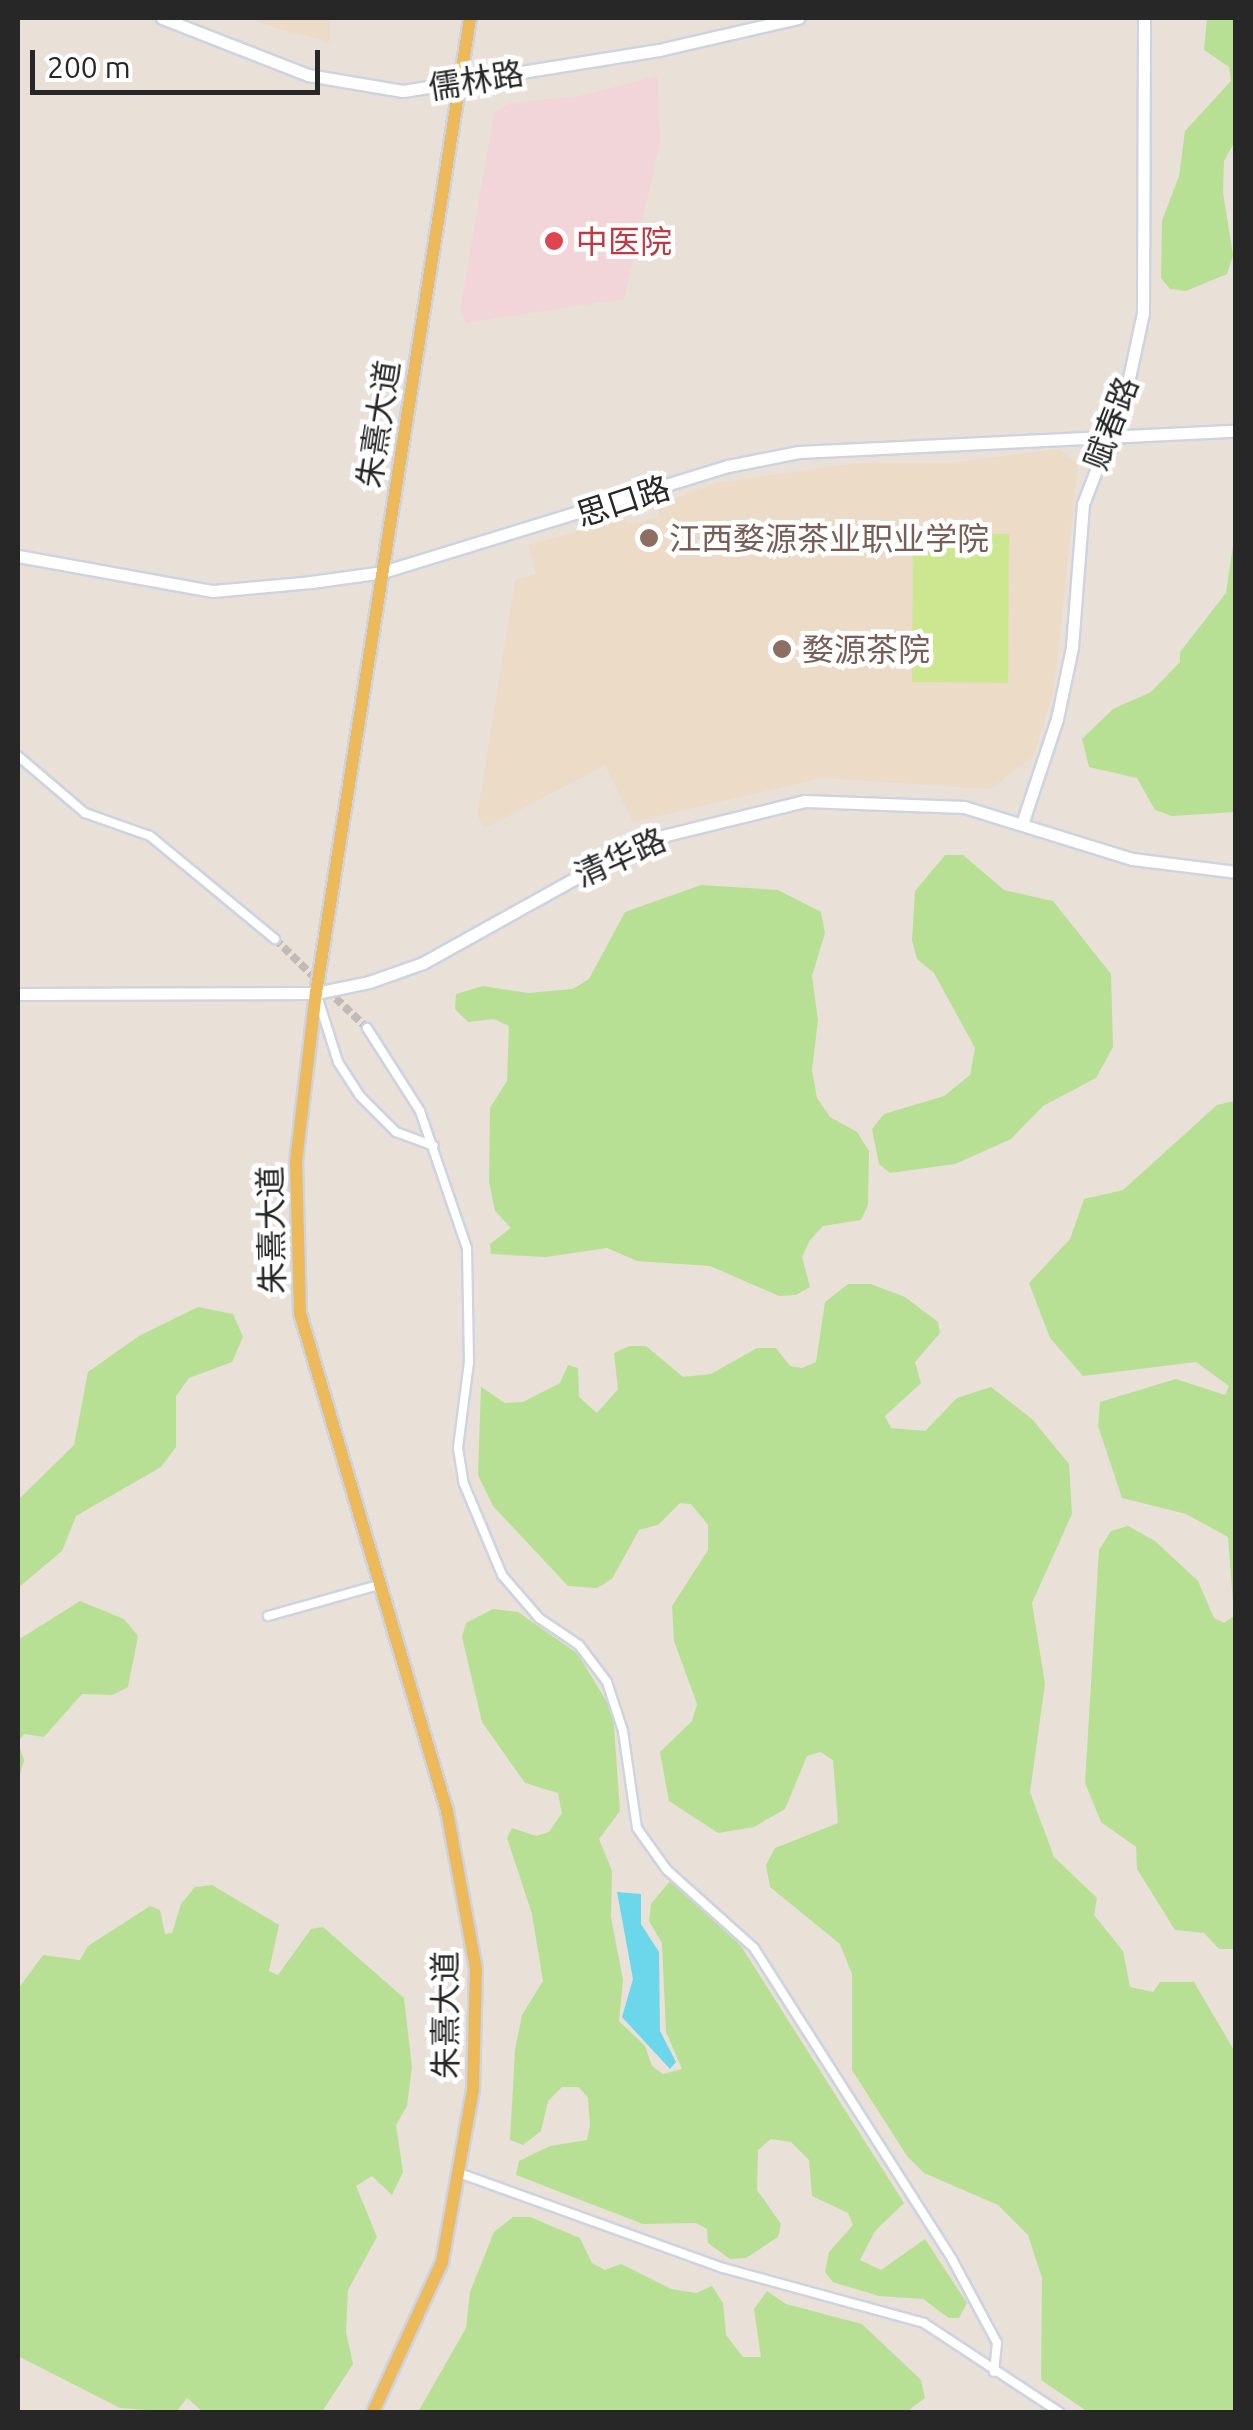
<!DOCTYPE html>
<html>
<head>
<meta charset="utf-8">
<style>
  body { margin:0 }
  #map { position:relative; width:1253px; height:2430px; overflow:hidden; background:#e9e0d8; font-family:Ubuntu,"Noto Sans SC",sans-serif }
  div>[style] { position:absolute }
  .education>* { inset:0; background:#ebdbc7 }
  .medical>* { inset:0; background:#f1d5d9 }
  .green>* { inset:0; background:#b7e095 }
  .pitch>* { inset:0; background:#cce790 }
  .water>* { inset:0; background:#6cd7eb }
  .street-tunnel>* { height:8px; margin-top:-4px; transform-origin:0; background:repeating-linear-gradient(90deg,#c2bbb5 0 8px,transparent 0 12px) }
  .roads { filter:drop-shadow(2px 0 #cdd3e0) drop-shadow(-2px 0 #cdd3e0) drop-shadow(0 2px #cdd3e0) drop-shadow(0 -2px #cdd3e0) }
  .street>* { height:8px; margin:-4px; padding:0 4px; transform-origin:4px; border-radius:4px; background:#fff }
  .secondary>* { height:11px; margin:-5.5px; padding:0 5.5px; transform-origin:5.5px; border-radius:5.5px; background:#fff }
  .primary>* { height:12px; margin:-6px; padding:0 6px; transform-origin:6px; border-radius:6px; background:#ecba5a }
  .dots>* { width:28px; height:28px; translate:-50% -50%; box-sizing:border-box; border:5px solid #fff; border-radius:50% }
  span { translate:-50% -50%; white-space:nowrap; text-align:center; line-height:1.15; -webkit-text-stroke:9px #fff; paint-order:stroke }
  .street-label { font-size:32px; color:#272727 }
  .health-label { font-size:32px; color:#be3a42 }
  .left { translate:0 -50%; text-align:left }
  .education-label { font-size:32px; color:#785e54 }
  .frame { position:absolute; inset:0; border:20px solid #272727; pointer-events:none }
  .scale { position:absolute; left:30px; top:50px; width:290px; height:45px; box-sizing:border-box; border:5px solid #272727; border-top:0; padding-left:12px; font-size:30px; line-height:35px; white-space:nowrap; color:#272727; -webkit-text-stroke:8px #fff; paint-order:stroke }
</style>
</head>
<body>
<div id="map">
  <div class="education">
    <i style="clip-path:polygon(249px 18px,330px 18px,330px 42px,283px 30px)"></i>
    <i style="clip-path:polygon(1059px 449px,1078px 465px,1054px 690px,1034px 756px,990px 789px,822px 778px,633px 822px,605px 765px,485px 828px,477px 817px,515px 580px,536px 574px,528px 545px,623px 519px,629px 524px,658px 517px,659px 505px,717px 483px,858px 463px,950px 463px)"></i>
  </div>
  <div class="medical">
    <i style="clip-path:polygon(658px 76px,660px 144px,624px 299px,466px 323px,460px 310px,494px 113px,510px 103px,579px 96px)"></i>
  </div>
  <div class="green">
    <i style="clip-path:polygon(1207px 18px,1235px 18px,1235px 141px,1224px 161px,1223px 192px,1233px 255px,1227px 274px,1186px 291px,1170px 289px,1161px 278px,1162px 221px,1179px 176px,1185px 131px,1231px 81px,1229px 67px,1204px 50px)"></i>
    <i style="clip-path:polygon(1235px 532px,1235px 812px,1172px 816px,1155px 810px,1137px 778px,1089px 767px,1082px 739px,1113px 709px,1151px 692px,1180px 662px,1180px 652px,1226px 593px)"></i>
    <i style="clip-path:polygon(945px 855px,963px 855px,1004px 890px,1053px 901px,1111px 974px,1113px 1047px,1096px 1078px,1043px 1106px,1011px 1139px,955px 1164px,890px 1173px,879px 1164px,872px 1129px,884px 1114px,944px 1096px,970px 1075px,975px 1048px,934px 973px,917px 959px,912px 940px,915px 891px)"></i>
    <i style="clip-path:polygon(701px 885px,778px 890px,821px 912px,825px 933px,812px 976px,818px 1020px,812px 1070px,817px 1098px,830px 1117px,857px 1132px,869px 1151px,868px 1205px,861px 1220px,823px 1226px,810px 1240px,802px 1257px,810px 1287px,796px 1295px,779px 1296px,710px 1266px,637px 1261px,607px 1248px,546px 1257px,491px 1254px,490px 1244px,511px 1228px,495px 1211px,489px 1182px,490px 1108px,507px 1081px,509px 1026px,494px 1019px,468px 1022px,455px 1009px,456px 994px,483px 986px,528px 993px,573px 989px,589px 979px,625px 912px)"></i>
    <i style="clip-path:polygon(1235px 1101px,1236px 1949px,1219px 1949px,1204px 1933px,1175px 1930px,1137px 1869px,1136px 1847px,1101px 1822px,1085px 1783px,1099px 1550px,1111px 1531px,1128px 1526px,1155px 1541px,1198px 1581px,1214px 1618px,1224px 1623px,1234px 1616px,1228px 1537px,1186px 1514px,1122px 1498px,1098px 1426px,1100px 1402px,1176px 1379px,1225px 1395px,1229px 1386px,1196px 1362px,1083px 1376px,1050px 1338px,1029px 1283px,1070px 1239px,1084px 1199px,1123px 1190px,1217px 1105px)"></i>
    <i style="clip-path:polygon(848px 1284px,871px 1284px,905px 1297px,938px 1322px,940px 1333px,915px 1362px,921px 1383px,885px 1416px,891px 1428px,925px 1431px,957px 1398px,991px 1387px,1032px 1419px,1069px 1464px,1072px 1514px,1032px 1603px,1045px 1684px,1030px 1792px,1054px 1857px,1097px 1898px,1094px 1915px,1123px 1951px,1130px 1987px,1153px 1992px,1160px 1982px,1194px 1982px,1235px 2052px,1235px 2412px,1088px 2412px,1041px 2380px,1042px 2278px,1028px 2235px,998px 2205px,924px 2173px,907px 2156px,852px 2070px,852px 1974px,840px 1944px,770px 1887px,766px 1865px,775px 1848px,838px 1823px,833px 1760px,820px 1752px,807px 1756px,785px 1809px,754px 1827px,718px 1833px,669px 1801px,660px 1752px,692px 1721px,697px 1704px,674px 1641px,672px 1606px,708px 1550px,708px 1525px,691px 1504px,680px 1503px,658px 1525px,639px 1530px,612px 1579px,597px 1588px,568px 1586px,493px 1506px,478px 1475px,481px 1387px,505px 1403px,523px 1402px,560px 1383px,568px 1365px,578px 1368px,579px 1397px,597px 1413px,618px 1389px,614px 1353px,629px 1346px,646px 1346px,683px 1377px,711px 1374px,757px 1348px,776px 1348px,790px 1366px,802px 1368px,816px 1362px,825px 1302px)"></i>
    <i style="clip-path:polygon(198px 1307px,233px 1314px,243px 1337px,232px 1362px,189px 1378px,176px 1396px,176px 1447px,161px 1467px,76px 1516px,62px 1551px,18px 1588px,18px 1500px,74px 1445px,88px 1372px,139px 1336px)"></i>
    <i style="clip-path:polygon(80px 1601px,124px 1619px,138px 1636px,128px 1687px,113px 1695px,82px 1694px,44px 1737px,24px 1734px,18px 1742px,24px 1760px,18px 1782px,18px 1640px)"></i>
    <i style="clip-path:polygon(493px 1609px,518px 1612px,578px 1654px,613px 1712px,620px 1811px,599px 1839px,612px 1871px,611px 1917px,623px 1980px,619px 2021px,645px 2046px,652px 2066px,663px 2074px,682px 2069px,666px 2032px,662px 1943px,649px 1921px,651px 1904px,670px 1881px,741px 1946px,904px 2203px,875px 2231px,860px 2260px,881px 2270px,925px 2239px,967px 2303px,959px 2318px,949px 2318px,923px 2299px,879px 2296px,833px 2282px,825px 2272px,829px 2252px,853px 2225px,848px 2213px,812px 2196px,809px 2160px,791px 2142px,771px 2139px,758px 2150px,757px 2190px,781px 2224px,778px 2237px,746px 2258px,730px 2259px,708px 2243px,707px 2229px,696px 2223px,643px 2224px,516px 2175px,519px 2161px,550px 2146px,587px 2140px,590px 2126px,588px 2098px,579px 2087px,562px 2087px,548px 2101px,541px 2131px,523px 2145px,510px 2140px,515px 2050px,522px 2015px,543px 1981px,532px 1914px,507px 1838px,512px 1828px,536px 1836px,549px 1832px,562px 1813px,558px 1793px,525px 1783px,482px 1722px,462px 1637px,466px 1623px)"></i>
    <i style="clip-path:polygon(212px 1885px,279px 1925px,269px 1971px,278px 1975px,311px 1929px,323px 1927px,404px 1998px,412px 2067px,407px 2106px,396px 2125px,403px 2172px,392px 2195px,372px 2176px,356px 2186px,377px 2237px,348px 2290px,346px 2332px,353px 2364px,322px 2412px,203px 2412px,187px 2398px,176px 2412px,120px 2408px,18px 2356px,18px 1989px,43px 1955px,80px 1960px,88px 1946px,150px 1906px,160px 1910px,165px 1934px,172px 1933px,181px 1904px,195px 1887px)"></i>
    <i style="clip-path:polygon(513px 2217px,530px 2217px,580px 2238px,592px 2263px,605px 2270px,621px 2264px,671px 2289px,696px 2293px,712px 2286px,723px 2303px,726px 2335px,743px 2357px,761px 2357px,754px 2309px,767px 2291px,786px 2304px,862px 2324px,921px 2380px,925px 2398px,906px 2412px,418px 2412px,466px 2328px,470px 2292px,494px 2232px)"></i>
  </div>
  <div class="pitch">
    <i style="clip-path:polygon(913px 533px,1009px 534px,1008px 683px,912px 682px)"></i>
  </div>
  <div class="water">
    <i style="clip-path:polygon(617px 1892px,641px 1894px,641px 1924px,659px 1952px,660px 2031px,676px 2062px,670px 2069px,622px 2017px,633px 1979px)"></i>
  </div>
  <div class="street-tunnel">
    <i style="left:275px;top:939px;width:59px;rotate:44.3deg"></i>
    <i style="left:327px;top:990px;width:55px;rotate:43.5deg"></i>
  </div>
  <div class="roads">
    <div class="street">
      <i style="left:18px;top:756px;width:88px;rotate:40.4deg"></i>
      <i style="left:85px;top:813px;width:69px;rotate:19.5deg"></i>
      <i style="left:150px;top:836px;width:162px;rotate:39.5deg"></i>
      <i style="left:319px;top:1002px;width:63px;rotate:72.4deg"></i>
      <i style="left:338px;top:1062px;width:40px;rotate:57.1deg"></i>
      <i style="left:360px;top:1096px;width:51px;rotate:45deg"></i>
      <i style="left:396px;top:1132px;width:40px;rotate:20.2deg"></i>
      <i style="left:367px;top:1028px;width:98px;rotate:57.4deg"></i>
      <i style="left:420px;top:1111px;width:145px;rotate:71.1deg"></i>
      <i style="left:467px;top:1248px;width:114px;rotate:89deg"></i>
      <i style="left:469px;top:1362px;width:87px;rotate:97.3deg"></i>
      <i style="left:458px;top:1448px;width:36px;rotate:81deg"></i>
      <i style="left:464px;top:1484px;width:99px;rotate:67.3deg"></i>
      <i style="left:502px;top:1575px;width:57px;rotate:49.3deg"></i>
      <i style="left:539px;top:1618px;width:48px;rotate:34deg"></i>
      <i style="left:579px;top:1645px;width:46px;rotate:52.9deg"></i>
      <i style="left:607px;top:1682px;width:52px;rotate:71.9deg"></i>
      <i style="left:623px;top:1731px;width:98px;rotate:81.8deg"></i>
      <i style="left:637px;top:1828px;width:52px;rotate:54.5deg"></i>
      <i style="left:667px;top:1870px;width:117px;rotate:41.9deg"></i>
      <i style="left:754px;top:1948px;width:369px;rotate:57.5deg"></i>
      <i style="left:952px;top:2259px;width:95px;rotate:61.8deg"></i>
      <i style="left:997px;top:2343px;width:29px;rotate:96deg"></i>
      <i style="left:268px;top:1616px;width:114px;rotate:-15.7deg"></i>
      <i style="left:462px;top:2174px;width:277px;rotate:19.8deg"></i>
      <i style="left:723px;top:2268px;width:208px;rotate:15.3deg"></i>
      <i style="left:924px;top:2323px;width:162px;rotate:33.4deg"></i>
    </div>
    <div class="secondary">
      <i style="left:162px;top:18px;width:157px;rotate:21.3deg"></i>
      <i style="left:308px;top:75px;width:96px;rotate:9.6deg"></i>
      <i style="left:403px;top:91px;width:259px;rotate:-9.1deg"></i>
      <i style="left:659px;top:50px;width:143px;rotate:-13deg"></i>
      <i style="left:18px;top:556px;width:198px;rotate:10.2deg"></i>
      <i style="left:213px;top:591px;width:98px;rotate:-5.2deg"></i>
      <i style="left:311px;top:582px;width:73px;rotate:-7.9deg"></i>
      <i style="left:383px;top:572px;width:361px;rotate:-17.1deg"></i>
      <i style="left:728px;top:466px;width:72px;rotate:-11.2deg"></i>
      <i style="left:799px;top:452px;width:438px;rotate:-2.8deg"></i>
      <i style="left:1023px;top:821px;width:108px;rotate:-71.6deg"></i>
      <i style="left:1057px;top:719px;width:74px;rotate:-78.2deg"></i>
      <i style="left:1072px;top:647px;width:143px;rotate:-85.6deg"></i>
      <i style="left:1083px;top:504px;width:120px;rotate:-69deg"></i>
      <i style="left:1126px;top:392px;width:81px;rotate:-77.9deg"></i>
      <i style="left:1143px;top:313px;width:295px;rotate:-89.8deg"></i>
      <i style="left:18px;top:994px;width:298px;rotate:-0.2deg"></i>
      <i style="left:316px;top:993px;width:54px;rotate:-11.7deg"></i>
      <i style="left:369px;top:982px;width:57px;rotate:-19.4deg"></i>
      <i style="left:423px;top:963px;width:251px;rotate:-29.1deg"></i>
      <i style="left:642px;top:841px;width:168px;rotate:-13.8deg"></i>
      <i style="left:805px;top:801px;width:159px;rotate:2.2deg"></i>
      <i style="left:964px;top:807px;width:176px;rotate:17.2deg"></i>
      <i style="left:1132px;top:859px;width:105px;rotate:7.1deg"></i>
    </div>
    <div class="primary">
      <i style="left:373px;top:2412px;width:165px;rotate:-65.3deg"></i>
      <i style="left:442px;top:2262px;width:175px;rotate:-79.8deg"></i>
      <i style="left:473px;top:2090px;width:121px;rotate:-88.6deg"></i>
      <i style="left:476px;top:1969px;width:161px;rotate:-100.4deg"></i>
      <i style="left:447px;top:1811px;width:519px;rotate:-106.45deg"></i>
      <i style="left:300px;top:1313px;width:151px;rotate:-91.5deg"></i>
      <i style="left:296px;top:1162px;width:170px;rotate:-83.3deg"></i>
      <i style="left:316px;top:993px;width:987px;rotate:-81.02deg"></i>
    </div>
  </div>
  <div class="dots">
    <i style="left:554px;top:241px;background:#e0444e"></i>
    <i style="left:649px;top:538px;background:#8d6e63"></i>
    <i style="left:782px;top:649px;background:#8d6e63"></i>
  </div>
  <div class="street-label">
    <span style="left:476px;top:80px;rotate:-9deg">儒林路</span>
    <span style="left:1111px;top:423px;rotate:-69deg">赋春路</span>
    <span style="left:378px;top:424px;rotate:-81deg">朱熹大道</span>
    <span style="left:623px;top:501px;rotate:-18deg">思口路</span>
    <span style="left:620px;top:857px;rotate:-24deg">清华路</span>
    <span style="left:271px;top:1230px;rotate:-91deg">朱熹大道</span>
    <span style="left:445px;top:2015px;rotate:-90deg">朱熹大道</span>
  </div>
  <div class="health-label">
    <span class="left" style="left:576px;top:241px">中医院</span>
  </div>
  <div class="education-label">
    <span class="left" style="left:669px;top:538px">江西婺源茶业职业学院</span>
    <span class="left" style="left:802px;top:649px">婺源茶院</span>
  </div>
  <div class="frame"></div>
  <div class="scale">200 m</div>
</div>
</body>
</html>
